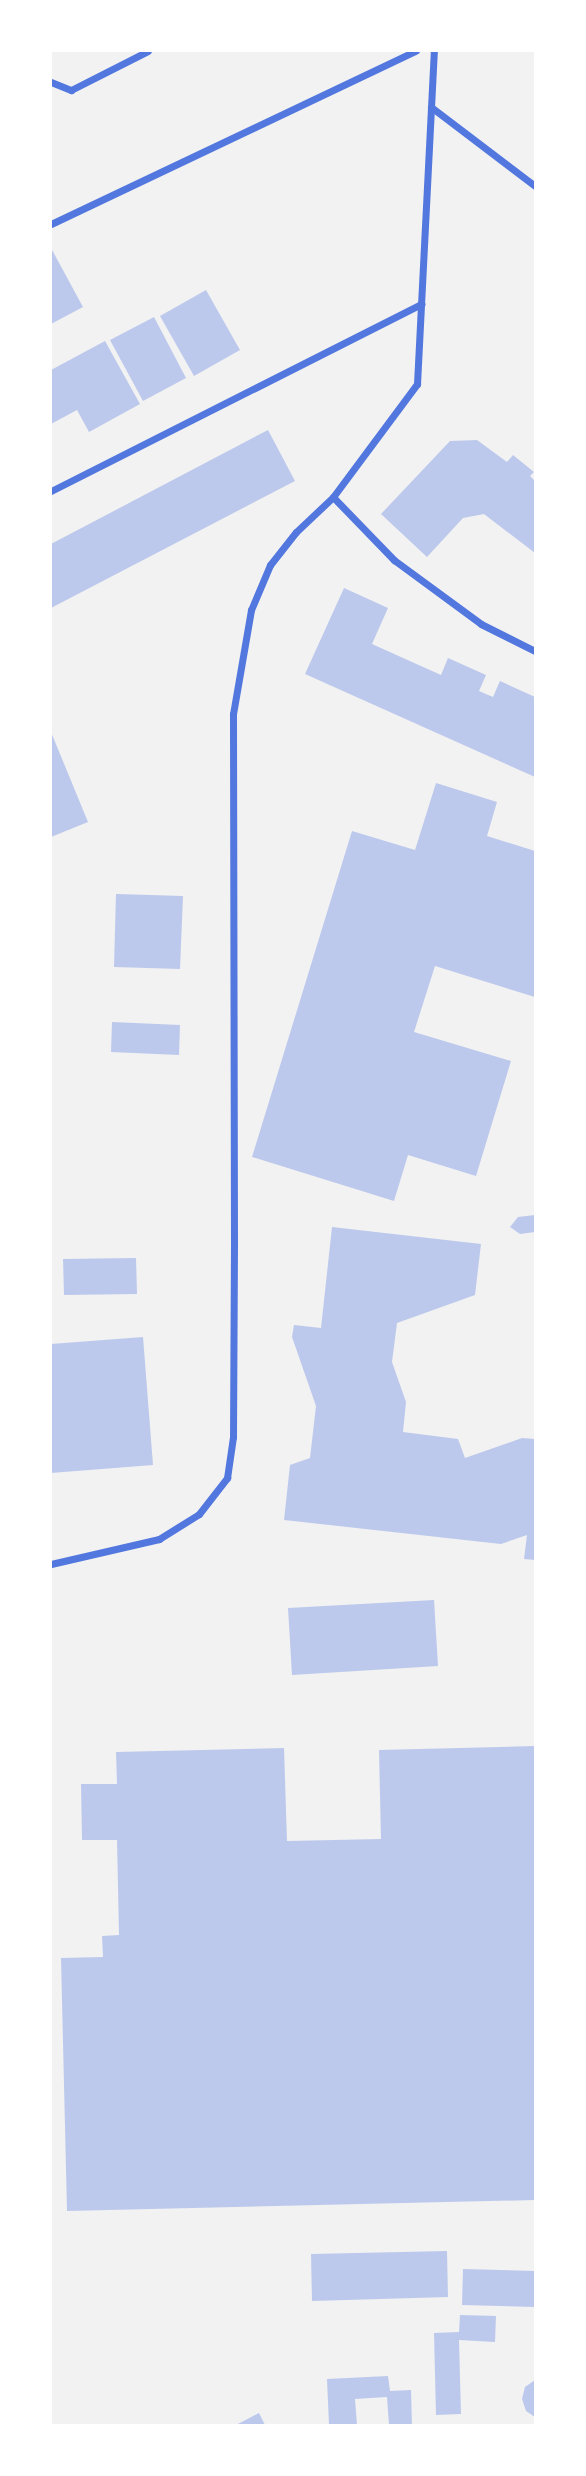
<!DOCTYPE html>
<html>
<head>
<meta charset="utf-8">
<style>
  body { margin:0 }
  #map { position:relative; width:586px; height:2476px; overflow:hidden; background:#f2f2f2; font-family:Roboto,sans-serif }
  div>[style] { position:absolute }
  .building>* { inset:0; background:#bdc9ec }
  .minor>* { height:7px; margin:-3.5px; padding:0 3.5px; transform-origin:3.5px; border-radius:3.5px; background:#5277de }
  span { translate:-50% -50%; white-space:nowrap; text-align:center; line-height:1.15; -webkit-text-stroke:5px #fff; paint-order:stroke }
  .frame { position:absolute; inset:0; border:52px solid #fff; pointer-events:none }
</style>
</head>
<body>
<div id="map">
  <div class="building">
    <i style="clip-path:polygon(51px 248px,83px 307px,51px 324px)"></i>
    <i style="clip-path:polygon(206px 290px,240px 350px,194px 376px,160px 316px)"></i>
    <i style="clip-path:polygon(154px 317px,186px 378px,143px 401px,110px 340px)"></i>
    <i style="clip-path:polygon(105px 341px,140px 404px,89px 432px,77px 410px,51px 424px,51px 370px)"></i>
    <i style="clip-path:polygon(268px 430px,295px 481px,51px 608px,51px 544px)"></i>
    <i style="clip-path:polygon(477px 440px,507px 462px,513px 455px,534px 472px,530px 476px,535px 481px,535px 553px,484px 514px,463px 518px,427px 557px,381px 514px,450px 441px)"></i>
    <i style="clip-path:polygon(344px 588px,388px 608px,372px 644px,441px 675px,448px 658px,486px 675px,479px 691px,493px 697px,500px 681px,535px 697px,535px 777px,305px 674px)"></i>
    <i style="clip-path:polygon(51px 732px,88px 822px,51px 837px)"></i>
    <i style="clip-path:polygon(436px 783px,497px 802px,487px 836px,535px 851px,535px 997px,435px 966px,414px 1032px,511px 1061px,476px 1176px,408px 1155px,394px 1201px,252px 1157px,352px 831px,415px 850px)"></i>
    <i style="clip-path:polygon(116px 894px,183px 896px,180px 969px,114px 967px)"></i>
    <i style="clip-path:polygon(112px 1022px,180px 1025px,179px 1055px,111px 1052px)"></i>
    <i style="clip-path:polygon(535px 1215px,535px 1232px,520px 1234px,510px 1227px,518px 1217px)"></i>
    <i style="clip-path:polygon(332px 1227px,481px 1244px,475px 1295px,397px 1323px,392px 1362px,406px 1402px,403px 1432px,458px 1439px,465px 1458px,522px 1438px,535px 1439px,535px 1560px,524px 1559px,527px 1535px,501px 1544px,284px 1520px,290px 1465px,310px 1458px,316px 1406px,292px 1337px,294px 1325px,321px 1328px)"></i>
    <i style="clip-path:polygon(136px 1258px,137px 1294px,64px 1295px,63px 1259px)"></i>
    <i style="clip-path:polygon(143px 1337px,153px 1465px,51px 1473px,51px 1344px)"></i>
    <i style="clip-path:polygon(434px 1600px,438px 1666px,292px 1675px,288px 1608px)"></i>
    <i style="clip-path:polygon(535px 1746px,535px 2200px,67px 2211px,61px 1958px,103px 1957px,102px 1936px,119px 1935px,117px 1840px,82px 1840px,81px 1784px,117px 1784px,116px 1752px,284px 1748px,287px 1841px,381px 1839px,379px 1750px)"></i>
    <i style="clip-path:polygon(447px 2251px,448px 2297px,312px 2301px,311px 2254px)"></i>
    <i style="clip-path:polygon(463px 2269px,535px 2271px,535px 2307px,462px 2305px)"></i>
    <i style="clip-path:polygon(460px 2315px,496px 2316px,495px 2342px,459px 2340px,461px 2414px,436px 2415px,434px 2333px,459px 2332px)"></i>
    <i style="clip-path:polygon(388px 2376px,390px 2391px,411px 2390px,412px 2425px,389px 2425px,387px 2397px,355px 2399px,357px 2425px,329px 2425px,327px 2379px)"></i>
    <i style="clip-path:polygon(535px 2380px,535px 2417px,526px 2411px,522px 2399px,525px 2387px)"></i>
    <i style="clip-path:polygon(259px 2413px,265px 2425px,236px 2425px)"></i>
  </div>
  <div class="minor">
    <i style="left:51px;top:82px;width:22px;rotate:22deg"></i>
    <i style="left:71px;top:90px;width:86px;rotate:-26.9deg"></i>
    <i style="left:431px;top:107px;width:131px;rotate:37.2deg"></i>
    <i style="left:51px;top:224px;width:404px;rotate:-25.4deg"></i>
    <i style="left:51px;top:491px;width:415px;rotate:-26.8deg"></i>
    <i style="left:333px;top:497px;width:88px;rotate:45.9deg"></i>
    <i style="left:394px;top:560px;width:108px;rotate:36.3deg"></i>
    <i style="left:481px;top:624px;width:60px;rotate:26.6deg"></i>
    <i style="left:51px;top:1564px;width:111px;rotate:-13deg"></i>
    <i style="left:159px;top:1539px;width:47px;rotate:-32deg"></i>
    <i style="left:199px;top:1514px;width:46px;rotate:-52.1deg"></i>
    <i style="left:227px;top:1478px;width:41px;rotate:-81.7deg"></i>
    <i style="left:233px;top:1437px;width:193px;rotate:-89.7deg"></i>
    <i style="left:234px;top:1244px;width:530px;rotate:-90.11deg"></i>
    <i style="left:233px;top:714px;width:106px;rotate:-80.2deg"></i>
    <i style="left:251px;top:610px;width:49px;rotate:-67.1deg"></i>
    <i style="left:270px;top:565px;width:42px;rotate:-51.8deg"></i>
    <i style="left:296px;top:532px;width:51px;rotate:-43.4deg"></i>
    <i style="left:333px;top:497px;width:141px;rotate:-53.4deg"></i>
    <i style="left:417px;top:384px;width:333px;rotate:-87.1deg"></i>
  </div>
  <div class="frame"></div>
</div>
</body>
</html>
